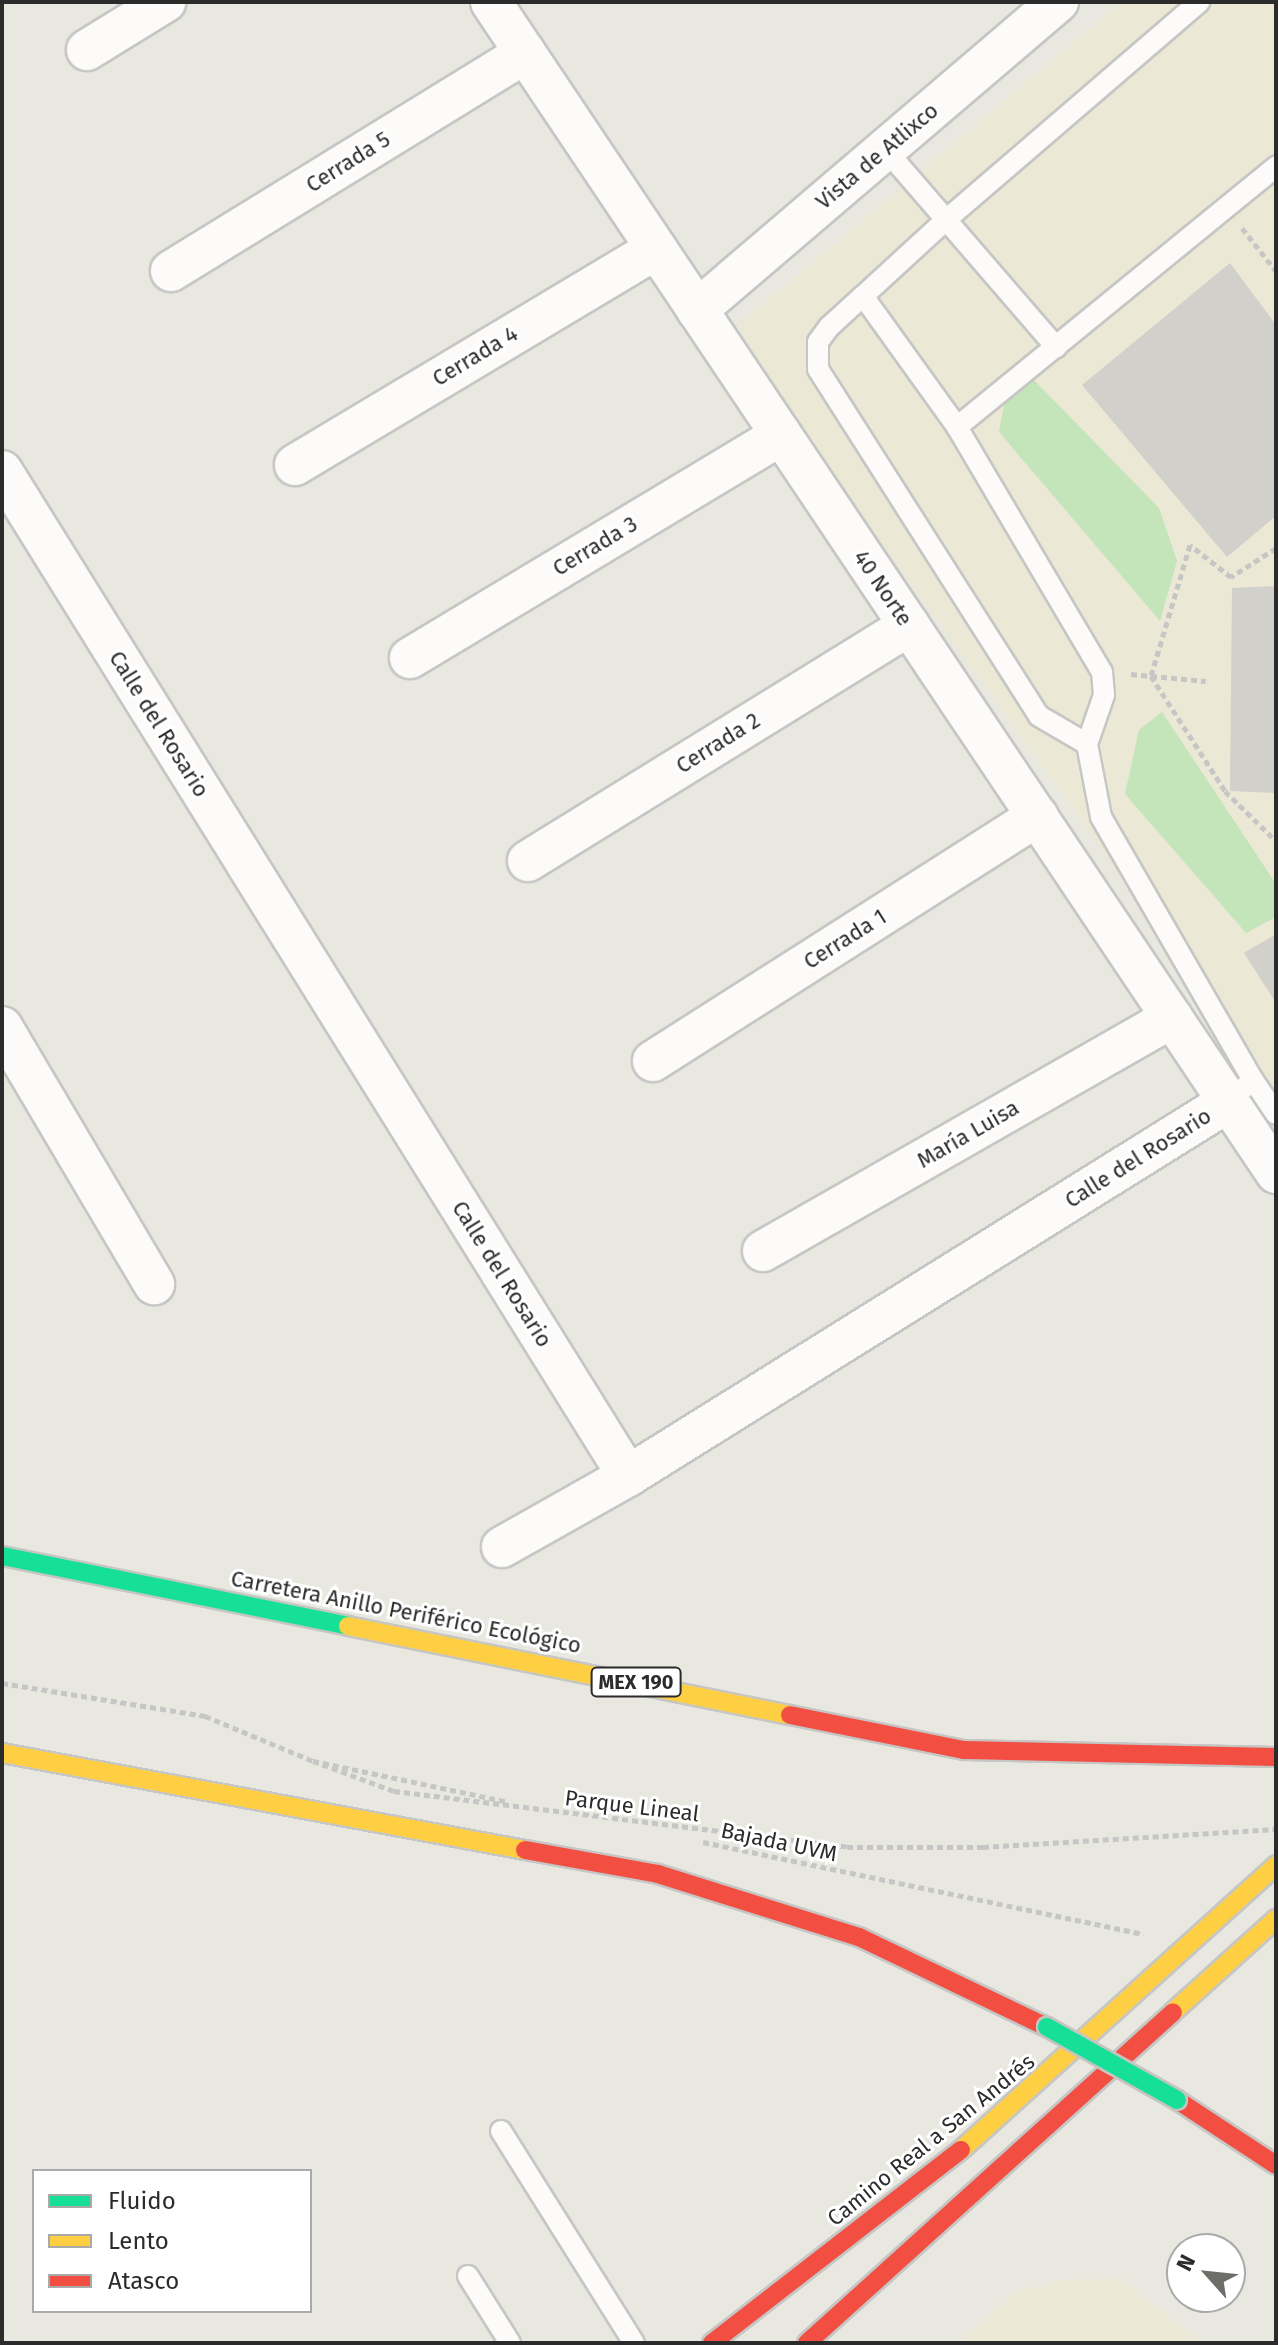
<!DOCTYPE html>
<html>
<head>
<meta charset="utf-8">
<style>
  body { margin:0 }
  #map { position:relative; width:1278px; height:2345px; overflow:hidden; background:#e8e7e0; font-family:"Fira Sans",sans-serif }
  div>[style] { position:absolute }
  .education>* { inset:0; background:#ebe8d6 }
  .green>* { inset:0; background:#c4e4ba }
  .building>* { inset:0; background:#d1d0cb }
  .path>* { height:5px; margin-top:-2.5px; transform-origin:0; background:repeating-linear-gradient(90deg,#c6c6c5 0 6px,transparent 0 10px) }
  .roads { filter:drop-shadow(2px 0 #c6c6c5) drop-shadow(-2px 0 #c6c6c5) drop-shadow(0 2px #c6c6c5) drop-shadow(0 -2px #c6c6c5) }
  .lane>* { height:20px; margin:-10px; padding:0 10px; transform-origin:10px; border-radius:10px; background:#fcfbfa }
  .street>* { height:40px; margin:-20px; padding:0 20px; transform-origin:20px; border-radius:20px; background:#fcfbfa }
  .fast>* { height:18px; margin:-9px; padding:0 9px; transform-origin:9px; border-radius:9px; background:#16e098 }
  .slow>* { height:18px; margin:-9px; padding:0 9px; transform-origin:9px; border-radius:9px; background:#ffcf43 }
  .jam>* { height:18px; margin:-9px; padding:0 9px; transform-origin:9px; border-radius:9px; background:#f24e42 }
  .path-bridge>* { height:5px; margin-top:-2.5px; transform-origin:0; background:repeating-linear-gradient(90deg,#c6c6c5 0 6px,transparent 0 10px) }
  .bridges { filter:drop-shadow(2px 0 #c5c4c1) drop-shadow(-2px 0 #c5c4c1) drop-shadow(0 2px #c5c4c1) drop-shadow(0 -2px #c5c4c1) }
  .fast-bridge>* { height:18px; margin:-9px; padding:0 9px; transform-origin:9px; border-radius:9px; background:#16e098 }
  span { translate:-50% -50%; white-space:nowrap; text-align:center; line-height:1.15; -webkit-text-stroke:6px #fff; paint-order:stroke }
  .shield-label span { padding:2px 6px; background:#fff; border:2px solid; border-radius:6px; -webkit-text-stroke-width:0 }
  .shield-label { font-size:20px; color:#2b2b2b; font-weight:700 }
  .street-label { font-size:22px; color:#2b2b2b }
  .frame { position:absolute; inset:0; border:4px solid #2b2b2b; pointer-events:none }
  .legend { position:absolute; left:32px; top:2169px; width:280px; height:144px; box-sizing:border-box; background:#fff; border:2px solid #aaa; margin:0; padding:10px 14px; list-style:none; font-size:24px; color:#2b2b2b }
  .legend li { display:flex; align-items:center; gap:16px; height:40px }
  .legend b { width:40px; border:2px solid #aaa }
  .north { position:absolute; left:1166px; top:2233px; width:80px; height:80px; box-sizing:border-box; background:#fff; border:2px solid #aaa; border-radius:50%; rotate:297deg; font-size:22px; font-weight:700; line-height:32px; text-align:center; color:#2b2b2b }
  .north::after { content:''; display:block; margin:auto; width:28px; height:36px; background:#6d6d6a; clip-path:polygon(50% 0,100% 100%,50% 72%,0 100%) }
</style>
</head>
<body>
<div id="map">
  <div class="education">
    <i style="clip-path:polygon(1121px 2px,1276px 2px,1276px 1115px,1089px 831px,832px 474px,737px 326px)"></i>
    <i style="clip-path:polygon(1120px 2279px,1203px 2343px,958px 2343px,1017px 2291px,1062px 2280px)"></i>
  </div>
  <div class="green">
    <i style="clip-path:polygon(1034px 380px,1159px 508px,1177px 561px,1160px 621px,999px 432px,1004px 405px)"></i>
    <i style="clip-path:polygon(1162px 712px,1276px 884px,1276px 917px,1246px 933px,1125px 794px,1139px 730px)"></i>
  </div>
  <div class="building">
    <i style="clip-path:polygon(1230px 263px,1276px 325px,1276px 516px,1227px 557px,1082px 385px)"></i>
    <i style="clip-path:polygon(1276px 586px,1276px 793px,1230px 791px,1232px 588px)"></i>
    <i style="clip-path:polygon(1276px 934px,1276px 1003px,1244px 953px)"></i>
  </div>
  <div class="path">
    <i style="left:1242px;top:228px;width:55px;rotate:51.7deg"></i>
    <i style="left:1276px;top:548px;width:54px;rotate:147.2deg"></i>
    <i style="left:1231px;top:577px;width:52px;rotate:-142deg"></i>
    <i style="left:1190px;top:545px;width:137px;rotate:106.6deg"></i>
    <i style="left:1151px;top:676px;width:137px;rotate:57.2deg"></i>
    <i style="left:1225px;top:791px;width:71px;rotate:44.4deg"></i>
    <i style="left:1131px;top:674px;width:75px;rotate:5.3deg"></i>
    <i style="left:2px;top:1683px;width:206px;rotate:9.2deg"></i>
    <i style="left:205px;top:1716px;width:117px;rotate:22.6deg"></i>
    <i style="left:313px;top:1761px;width:196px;rotate:11.8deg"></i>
    <i style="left:703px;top:1842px;width:450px;rotate:11.8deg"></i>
  </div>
  <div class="roads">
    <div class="lane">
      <i style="left:885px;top:149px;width:262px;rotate:49.2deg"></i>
      <i style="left:863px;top:296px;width:161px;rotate:54.3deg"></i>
      <i style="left:957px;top:427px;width:285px;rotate:59.4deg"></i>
      <i style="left:1102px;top:672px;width:23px;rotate:85deg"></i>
      <i style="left:1104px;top:695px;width:52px;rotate:109.1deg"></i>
      <i style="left:1087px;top:744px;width:56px;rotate:-149.7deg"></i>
      <i style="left:1039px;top:716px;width:411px;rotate:-122.5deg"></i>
      <i style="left:818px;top:369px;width:27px;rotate:-90deg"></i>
      <i style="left:818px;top:342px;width:19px;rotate:-54deg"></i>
      <i style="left:829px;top:327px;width:46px;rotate:-42.4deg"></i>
      <i style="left:863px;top:296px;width:114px;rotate:-42.5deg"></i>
      <i style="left:947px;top:219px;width:333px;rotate:-40.7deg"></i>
      <i style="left:957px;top:427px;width:412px;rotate:-39.2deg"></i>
      <i style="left:1087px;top:744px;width:74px;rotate:79.1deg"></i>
      <i style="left:1101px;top:817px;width:304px;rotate:60deg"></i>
      <i style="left:1253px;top:1080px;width:33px;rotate:139deg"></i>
      <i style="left:1253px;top:1080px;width:41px;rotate:55.9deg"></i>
      <i style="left:501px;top:2131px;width:250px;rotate:57.9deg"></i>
      <i style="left:468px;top:2276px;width:79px;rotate:57.9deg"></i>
    </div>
    <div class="street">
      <i style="left:491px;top:2px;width:1410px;rotate:56.16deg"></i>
      <i style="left:87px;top:50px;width:92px;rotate:-31.6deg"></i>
      <i style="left:171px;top:271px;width:416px;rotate:-31.6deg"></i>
      <i style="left:697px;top:310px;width:475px;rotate:-40.5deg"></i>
      <i style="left:295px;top:465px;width:421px;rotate:-30.9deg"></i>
      <i style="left:2px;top:471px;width:1184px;rotate:58.08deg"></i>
      <i style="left:410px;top:658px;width:433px;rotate:-31deg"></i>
      <i style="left:528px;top:861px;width:448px;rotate:-31.7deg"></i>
      <i style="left:2px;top:1027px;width:299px;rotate:59.4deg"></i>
      <i style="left:653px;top:1061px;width:456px;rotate:-32.5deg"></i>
      <i style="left:763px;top:1251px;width:471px;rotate:-29.7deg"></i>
      <i style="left:502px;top:1547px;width:145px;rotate:-29.4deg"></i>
      <i style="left:628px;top:1476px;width:707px;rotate:-31.94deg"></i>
    </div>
    <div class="fast">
      <i style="left:2px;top:1556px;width:353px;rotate:11.4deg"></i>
    </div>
    <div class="slow">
      <i style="left:348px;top:1626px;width:451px;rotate:11.4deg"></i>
      <i style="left:2px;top:1753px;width:532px;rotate:10.51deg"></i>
      <i style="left:1173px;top:2012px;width:139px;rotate:-42.1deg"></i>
      <i style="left:961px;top:2150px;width:425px;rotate:-42.1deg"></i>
    </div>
    <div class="jam">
      <i style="left:790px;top:1715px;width:177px;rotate:11.4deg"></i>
      <i style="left:964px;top:1750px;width:312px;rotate:1.3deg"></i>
      <i style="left:525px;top:1850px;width:135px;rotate:10.2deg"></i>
      <i style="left:658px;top:1874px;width:211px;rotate:17.4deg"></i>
      <i style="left:859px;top:1937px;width:208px;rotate:25.6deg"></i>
      <i style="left:1177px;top:2100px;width:118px;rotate:33.3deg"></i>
      <i style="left:712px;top:2343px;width:315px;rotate:-37.8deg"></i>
      <i style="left:807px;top:2343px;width:493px;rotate:-42.1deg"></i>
    </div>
  </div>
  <div class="path-bridge">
    <i style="left:313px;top:1761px;width:86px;rotate:20.3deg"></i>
    <i style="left:394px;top:1791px;width:456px;rotate:7deg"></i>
    <i style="left:847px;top:1847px;width:136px"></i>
    <i style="left:983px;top:1847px;width:294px;rotate:-3.5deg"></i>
  </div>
  <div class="bridges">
    <div class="fast-bridge">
      <i style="left:1047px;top:2027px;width:149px;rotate:29.3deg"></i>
    </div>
  </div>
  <div class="shield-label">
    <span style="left:636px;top:1682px">MEX 190</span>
  </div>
  <div class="street-label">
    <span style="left:877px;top:156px;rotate:-40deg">Vista de Atlixco</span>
    <span style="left:348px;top:162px;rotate:-32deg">Cerrada 5</span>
    <span style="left:475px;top:356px;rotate:-31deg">Cerrada 4</span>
    <span style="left:595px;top:546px;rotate:-31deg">Cerrada 3</span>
    <span style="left:883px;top:588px;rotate:56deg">40 Norte</span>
    <span style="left:159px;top:724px;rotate:58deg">Calle del Rosario</span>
    <span style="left:718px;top:743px;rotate:-32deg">Cerrada 2</span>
    <span style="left:845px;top:939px;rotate:-32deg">Cerrada 1</span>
    <span style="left:968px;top:1134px;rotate:-30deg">María Luisa</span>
    <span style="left:1138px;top:1158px;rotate:-32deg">Calle del Rosario</span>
    <span style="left:502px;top:1274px;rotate:58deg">Calle del Rosario</span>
    <span style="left:406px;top:1612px;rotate:11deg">Carretera Anillo Periférico Ecológico</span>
    <span style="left:632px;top:1806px;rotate:7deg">Parque Lineal</span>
    <span style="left:779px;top:1842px;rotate:12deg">Bajada UVM</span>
    <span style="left:931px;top:2140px;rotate:-39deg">Camino Real a San Andrés</span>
  </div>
  <div class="frame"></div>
  <ul class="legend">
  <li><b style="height:10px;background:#16e098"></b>Fluido</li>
  <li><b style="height:10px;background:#ffcf43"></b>Lento</li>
  <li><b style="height:10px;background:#f24e42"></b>Atasco</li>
  </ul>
  <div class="north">N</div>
</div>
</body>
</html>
